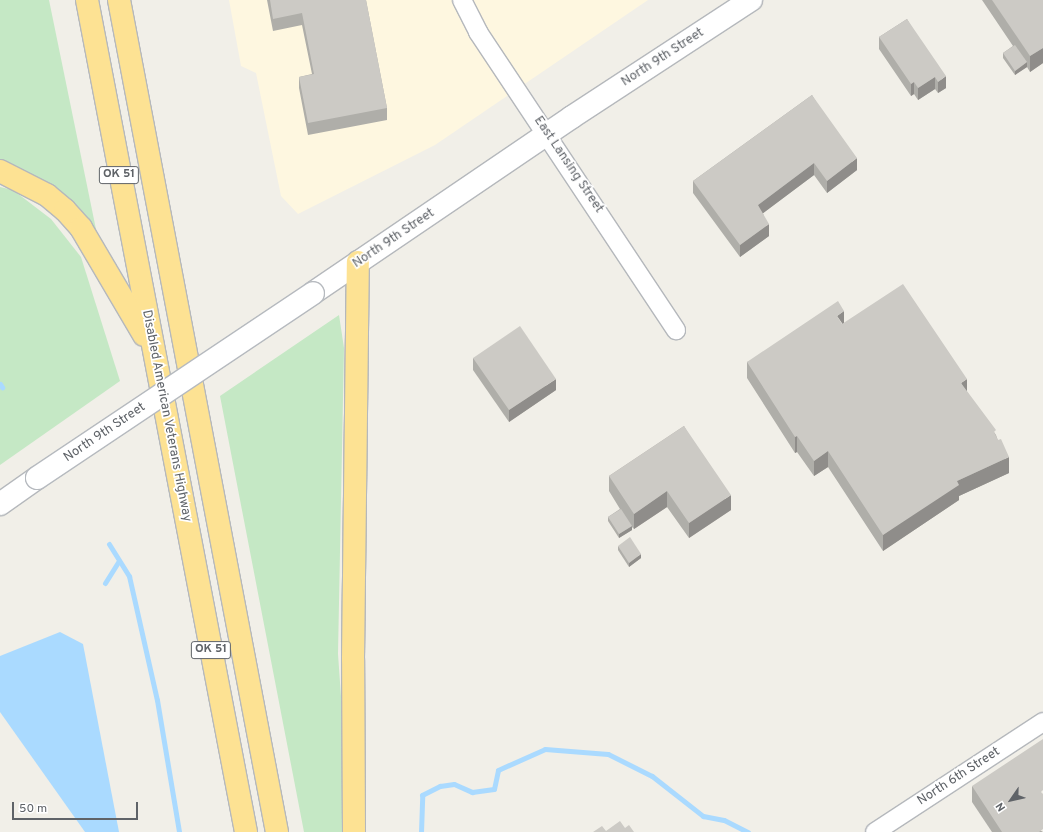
<!DOCTYPE html>
<html>
<head>
<meta charset="utf-8">
<style>
  body { margin:0 }
  #map { position:relative; width:1043px; height:832px; overflow:hidden; background:#f1efe8; font-family:Overpass,sans-serif }
  div>[style] { position:absolute }
  .commercial>* { inset:0; background:#fef7e0 }
  .green>* { inset:0; background:#c5e8c5 }
  .water>* { inset:0; background:#aadaff }
  .stream>* { height:5px; margin:-2.5px; padding:0 2.5px; transform-origin:2.5px; border-radius:2.5px; background:#aadaff }
  .roads { filter:drop-shadow(1px 0 #b5b8bc) drop-shadow(-1px 0 #b5b8bc) drop-shadow(0 1px #b5b8bc) drop-shadow(0 -1px #b5b8bc) }
  .street>* { height:18px; margin:-9px; padding:0 9px; transform-origin:9px; border-radius:9px; background:#fff }
  .secondary>* { height:22px; margin:-11px; padding:0 11px; transform-origin:11px; border-radius:11px; background:#fff }
  .highway>* { height:22px; margin:-11px; padding:0 11px; transform-origin:11px; border-radius:11px; background:#fde293 }
  .bridges { filter:drop-shadow(1px 0 #b6babf) drop-shadow(-1px 0 #b6babf) drop-shadow(0 1px #b6babf) drop-shadow(0 -1px #b6babf) }
  .secondary-bridge>* { height:22px; margin:-11px; padding:0 11px; transform-origin:11px; border-radius:11px; background:#fff }
  .wall>* { inset:0; background:#afaea9 }
  .shaded-wall>* { inset:0; background:#8f8d8a }
  .building>* { inset:0; background:#cccac5 }
  span { translate:-50% -50%; white-space:nowrap; text-align:center; line-height:1.15; -webkit-text-stroke:3.5px #fff; paint-order:stroke }
  .shield-label span { padding:1px 3px; background:#fff; border:1px solid; border-radius:3px; -webkit-text-stroke-width:0 }
  .shield-label { font-size:12px; color:#5f6368; font-weight:700 }
  .street-label { font-size:13px; color:#5f6368 }
  .north { position:absolute; left:991px; top:780px; width:40px; height:40px; -webkit-text-stroke:3px #fff; paint-order:stroke; rotate:236deg; font-size:11px; font-weight:700; line-height:16px; text-align:center; color:#5f6368 }
  .north::after { content:''; display:block; margin:auto; width:14px; height:18px; background:#5f6368; clip-path:polygon(50% 0,100% 100%,50% 72%,0 100%) }
  .scale { position:absolute; left:12px; top:802px; width:126px; height:18px; box-sizing:border-box; border:2px solid #5f6368; border-top:0; padding-left:5px; font-size:12px; line-height:14px; white-space:nowrap; color:#5f6368; -webkit-text-stroke:3px #fff; paint-order:stroke }
</style>
</head>
<body>
<div id="map">
  <div class="commercial">
    <i style="clip-path:polygon(229px 0,648px 0,435px 145px,298px 214px,281px 196px,256px 73px,241px 66px)"></i>
  </div>
  <div class="green">
    <i style="clip-path:polygon(0 0,49px 0,99px 244px,0 163px)"></i>
    <i style="clip-path:polygon(0 187px,13px 190px,51px 219px,81px 257px,120px 381px,0 465px)"></i>
    <i style="clip-path:polygon(339px 315px,344px 348px,338px 654px,345px 753px,343px 832px,304px 832px,220px 396px)"></i>
  </div>
  <div class="water">
    <i style="clip-path:polygon(60px 632px,83px 644px,119px 832px,85px 832px,0 712px,0 656px)"></i>
  </div>
  <div class="stream">
    <i style="left:0;top:384px;width:4px;rotate:56deg"></i>
    <i style="left:109px;top:544px;width:38px;rotate:58deg"></i>
    <i style="left:129px;top:576px;width:127px;rotate:77.3deg"></i>
    <i style="left:157px;top:700px;width:134px;rotate:80.5deg"></i>
    <i style="left:105px;top:583px;width:25px;rotate:-58deg"></i>
    <i style="left:421px;top:832px;width:37px;rotate:-88deg"></i>
    <i style="left:422px;top:795px;width:20px;rotate:-27deg"></i>
    <i style="left:440px;top:786px;width:14px;rotate:-8deg"></i>
    <i style="left:454px;top:784px;width:20px;rotate:24deg"></i>
    <i style="left:472px;top:792px;width:22px;rotate:-8deg"></i>
    <i style="left:494px;top:789px;width:19px;rotate:-78deg"></i>
    <i style="left:498px;top:770px;width:51px;rotate:-24.1deg"></i>
    <i style="left:545px;top:749px;width:63px;rotate:4.5deg"></i>
    <i style="left:608px;top:754px;width:49px;rotate:26.6deg"></i>
    <i style="left:652px;top:776px;width:65px;rotate:38.1deg"></i>
    <i style="left:703px;top:816px;width:21px;rotate:11deg"></i>
    <i style="left:724px;top:820px;width:27px;rotate:27deg"></i>
  </div>
  <div class="roads">
    <div class="street">
      <i style="left:462px;top:0;width:36px;rotate:63deg"></i>
      <i style="left:478px;top:32px;width:358px;rotate:56.4deg"></i>
      <i style="left:875px;top:832px;width:201px;rotate:-33.2deg"></i>
    </div>
    <div class="secondary">
      <i style="left:313px;top:293px;width:313px;rotate:-34.2deg"></i>
      <i style="left:572px;top:117px;width:214px;rotate:-33.2deg"></i>
      <i style="left:0;top:504px;width:45px;rotate:-35.1deg"></i>
    </div>
    <div class="highway">
      <i style="left:87px;top:0;width:847px;rotate:79.18deg"></i>
      <i style="left:119px;top:0;width:847px;rotate:79.25deg"></i>
      <i style="left:0;top:171px;width:53px;rotate:27.1deg"></i>
      <i style="left:47px;top:195px;width:23px;rotate:40deg"></i>
      <i style="left:65px;top:210px;width:24px;rotate:48deg"></i>
      <i style="left:81px;top:228px;width:124px;rotate:59.5deg"></i>
      <i style="left:354px;top:832px;width:173px;rotate:-90.3deg"></i>
      <i style="left:353px;top:659px;width:397px;rotate:-89.3deg"></i>
    </div>
  </div>
  <div class="bridges">
    <div class="secondary-bridge">
      <i style="left:37px;top:478px;width:332px;rotate:-33.8deg"></i>
    </div>
  </div>
  <div class="wall">
    <i style="clip-path:polygon(267px 0,366px 0,387px 108px,387px 120px,308px 135px,299px 88px,299px 77px,312px 74px,302px 25px,273px 31px)"></i>
    <i style="clip-path:polygon(982px 0,1043px 0,1043px 63px,1030px 72px,1027px 67px,1015px 75px,1003px 58px,1003px 53px,1013px 46px)"></i>
    <i style="clip-path:polygon(907px 19px,946px 88px,938px 93px,935px 89px,918px 100px,914px 94px,911px 96px,879px 49px,879px 37px)"></i>
    <i style="clip-path:polygon(812px 95px,857px 170px,827px 193px,814px 175px,763px 213px,769px 236px,740px 257px,693px 193px,693px 181px)"></i>
    <i style="clip-path:polygon(844px 323px,967px 392px,996px 435px,1009px 473px,959px 496px,959px 500px,883px 551px,828px 467px,814px 476px,797px 452px,795px 453px,747px 378px,747px 362px)"></i>
    <i style="clip-path:polygon(473px 358px,556px 390px,509px 422px,473px 370px)"></i>
    <i style="clip-path:polygon(684px 426px,731px 510px,689px 538px,667px 507px,634px 529px,632px 527px,632px 530px,619px 538px,608px 521px,608px 517px,620px 509px,609px 491px,609px 476px)"></i>
    <i style="clip-path:polygon(618px 546px,641px 558px,629px 567px,618px 550px)"></i>
    <i style="clip-path:polygon(972px 786px,1043px 832px,992px 832px,972px 802px)"></i>
  </div>
  <div class="shaded-wall">
    <i style="clip-path:polygon(1043px 48px,1043px 63px,1030px 72px,1030px 56px)"></i>
    <i style="clip-path:polygon(1027px 62px,1027px 67px,1015px 75px,1015px 71px)"></i>
    <i style="clip-path:polygon(946px 76px,946px 88px,938px 93px,938px 82px)"></i>
    <i style="clip-path:polygon(935px 77px,935px 89px,918px 100px,918px 88px)"></i>
    <i style="clip-path:polygon(914px 82px,914px 94px,911px 96px,911px 84px)"></i>
    <i style="clip-path:polygon(857px 158px,857px 170px,827px 193px,827px 181px)"></i>
    <i style="clip-path:polygon(814px 163px,814px 175px,758px 217px,758px 205px)"></i>
    <i style="clip-path:polygon(769px 224px,769px 236px,740px 257px,740px 245px)"></i>
    <i style="clip-path:polygon(844px 311px,844px 326px,837px 316px)"></i>
    <i style="clip-path:polygon(556px 379px,556px 390px,509px 422px,509px 410px)"></i>
    <i style="clip-path:polygon(967px 379px,967px 395px,961px 383px)"></i>
    <i style="clip-path:polygon(797px 436px,797px 452px,795px 453px,795px 437px)"></i>
    <i style="clip-path:polygon(828px 451px,828px 467px,814px 476px,814px 461px)"></i>
    <i style="clip-path:polygon(1009px 457px,1009px 473px,959px 496px,959px 500px,883px 551px,883px 535px,957px 481px)"></i>
    <i style="clip-path:polygon(667px 491px,667px 507px,634px 529px,634px 514px)"></i>
    <i style="clip-path:polygon(731px 495px,731px 510px,689px 538px,689px 523px)"></i>
    <i style="clip-path:polygon(632px 526px,632px 530px,619px 538px,619px 534px)"></i>
    <i style="clip-path:polygon(641px 554px,641px 558px,629px 567px,629px 563px)"></i>
  </div>
  <div class="building">
    <i style="clip-path:polygon(270px 0,366px 0,387px 108px,308px 123px,299px 77px,314px 74px,302px 13px,273px 19px)"></i>
    <i style="clip-path:polygon(992px 0,1043px 0,1043px 48px,1030px 56px)"></i>
    <i style="clip-path:polygon(907px 19px,946px 76px,938px 82px,935px 77px,918px 88px,914px 82px,911px 84px,879px 37px)"></i>
    <i style="clip-path:polygon(1015px 45px,1027px 62px,1015px 71px,1003px 53px)"></i>
    <i style="clip-path:polygon(812px 95px,857px 158px,827px 181px,814px 163px,758px 205px,769px 224px,740px 245px,693px 181px)"></i>
    <i style="clip-path:polygon(903px 284px,967px 379px,961px 383px,996px 430px,994px 432px,998px 440px,1001px 439px,1009px 457px,957px 481px,959px 485px,883px 535px,828px 451px,814px 461px,797px 436px,795px 437px,747px 362px,838px 301px,844px 311px,837px 316px,842px 324px)"></i>
    <i style="clip-path:polygon(520px 326px,556px 379px,509px 410px,473px 358px)"></i>
    <i style="clip-path:polygon(684px 426px,731px 495px,689px 523px,667px 491px,634px 514px,609px 476px)"></i>
    <i style="clip-path:polygon(621px 509px,632px 526px,619px 534px,608px 517px)"></i>
    <i style="clip-path:polygon(630px 537px,641px 554px,629px 563px,618px 546px)"></i>
    <i style="clip-path:polygon(1043px 739px,1043px 790px,1041px 792px,1043px 794px,1043px 829px,1039px 832px,1002px 832px,972px 786px)"></i>
    <i style="clip-path:polygon(620px 821px,625px 828px,629px 825px,634px 832px,593px 832px,602px 826px,606px 831px)"></i>
  </div>
  <div class="shield-label">
    <span style="left:119px;top:175px">OK 51</span>
    <span style="left:211px;top:650px">OK 51</span>
  </div>
  <div class="street-label">
    <span style="left:663px;top:58px;rotate:-33deg">North 9th Street</span>
    <span style="left:568px;top:165px;rotate:56deg">East Lansing Street</span>
    <span style="left:394px;top:239px;rotate:-34deg">North 9th Street</span>
    <span style="left:166px;top:416px;rotate:79deg">Disabled American Veterans Highway</span>
    <span style="left:105px;top:433px;rotate:-34deg">North 9th Street</span>
    <span style="left:959px;top:777px;rotate:-33deg">North 6th Street</span>
  </div>
  <div class="north">N</div>
  <div class="scale">50 m</div>
</div>
</body>
</html>
